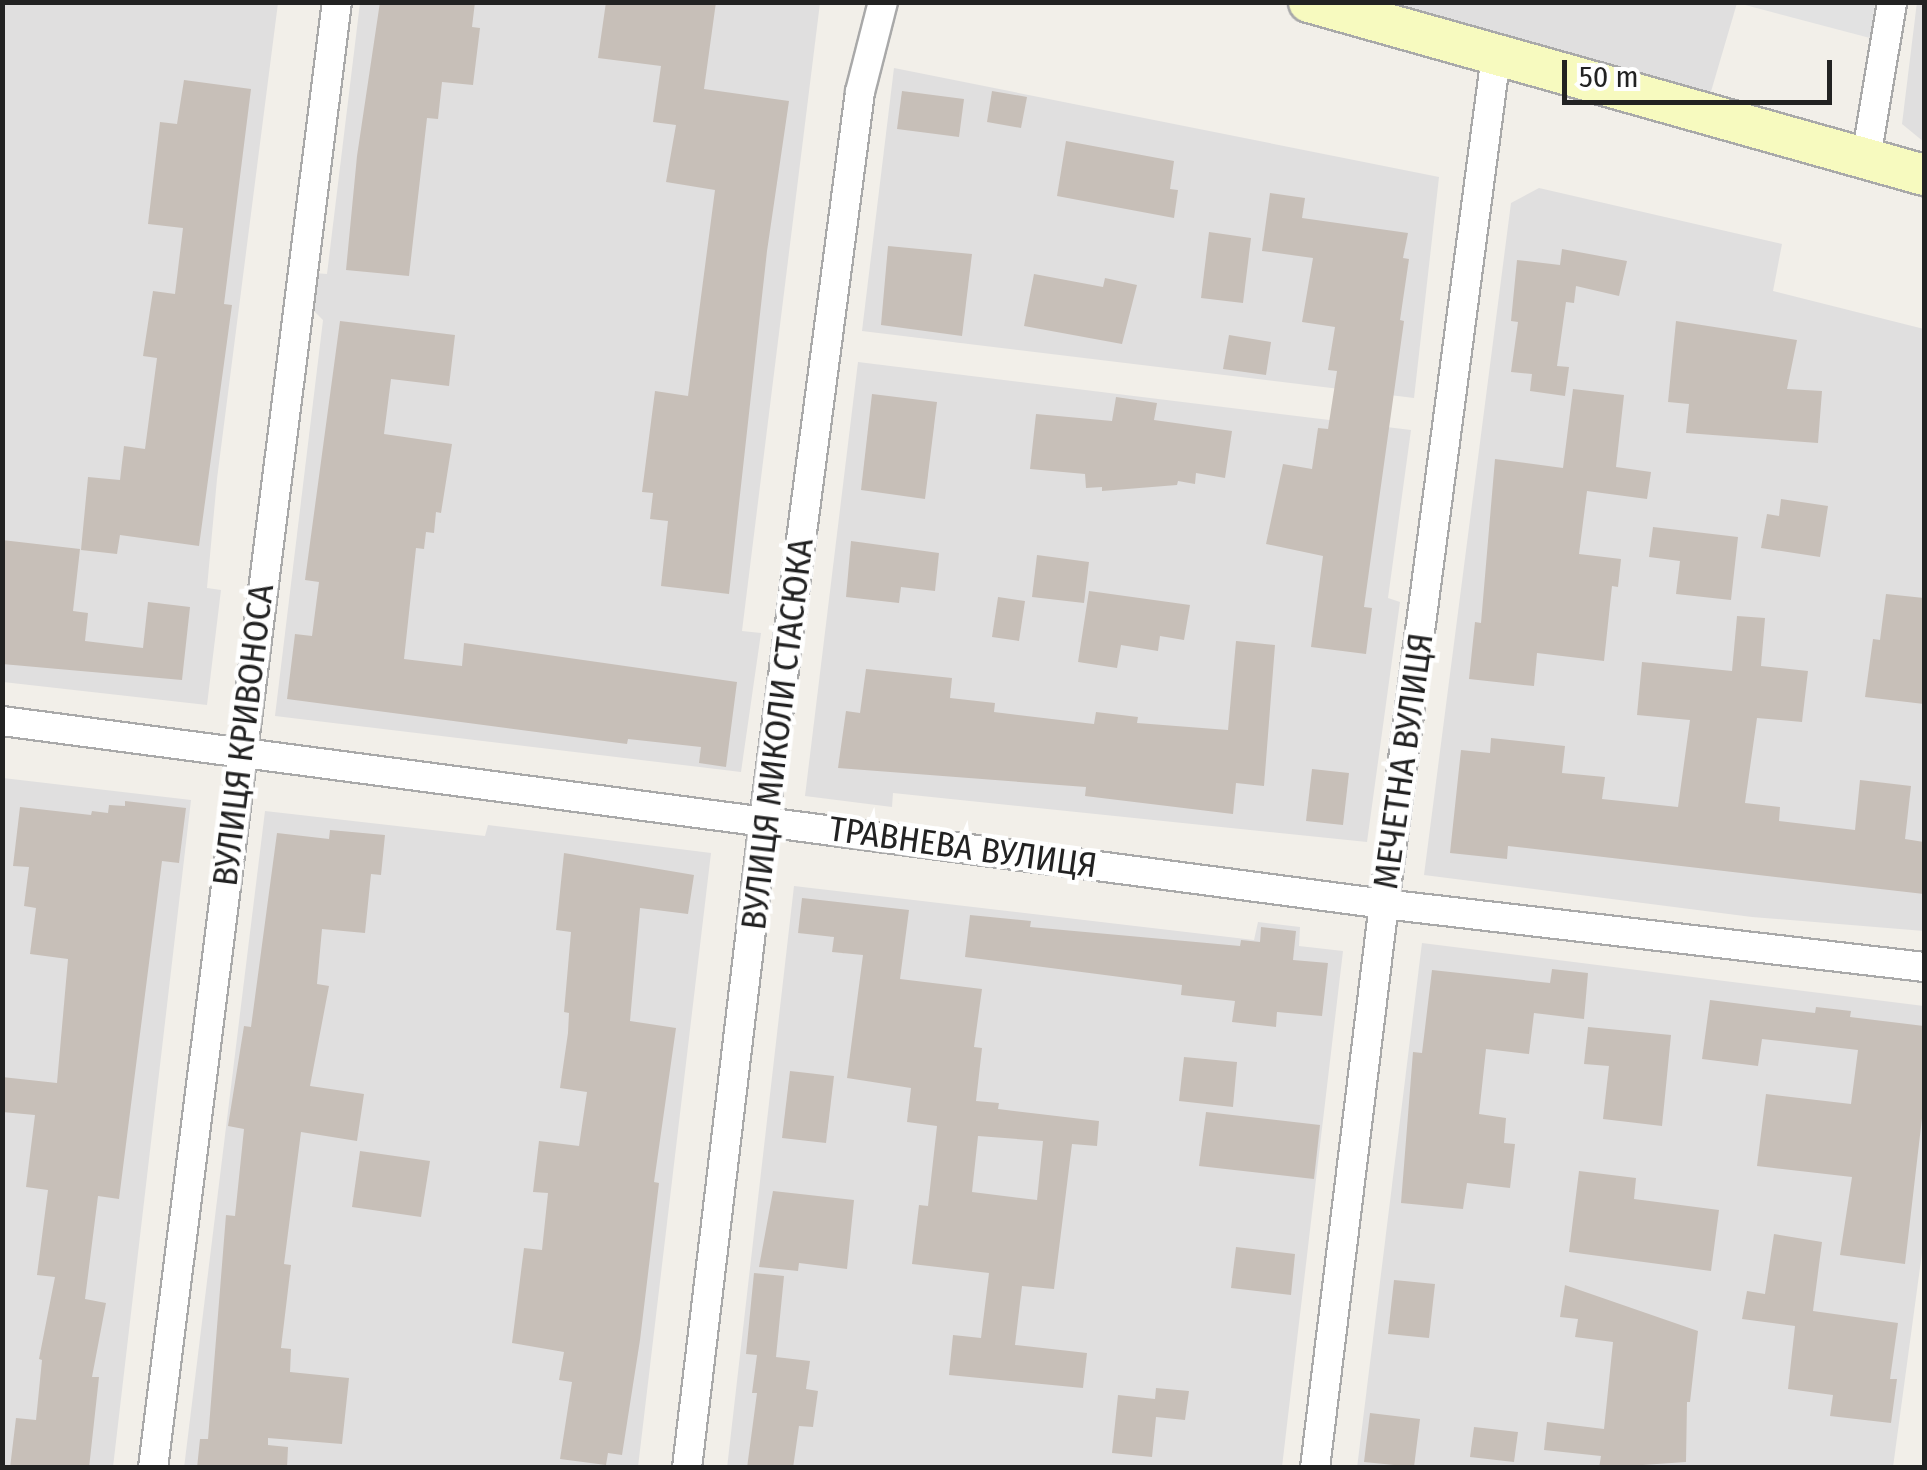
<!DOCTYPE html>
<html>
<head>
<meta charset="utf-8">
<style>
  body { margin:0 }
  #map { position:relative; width:1927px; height:1470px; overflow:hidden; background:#f2efe9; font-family:"Fira Sans Condensed",sans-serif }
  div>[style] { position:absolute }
  .residential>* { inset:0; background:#e0dfdf }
  .parking>* { inset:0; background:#e2e2e2 }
  .building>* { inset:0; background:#c7bfb8 }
  .roads { filter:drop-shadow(2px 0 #a9a9a9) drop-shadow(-2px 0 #a9a9a9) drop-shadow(0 2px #a9a9a9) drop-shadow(0 -2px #a9a9a9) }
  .street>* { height:28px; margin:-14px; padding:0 14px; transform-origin:14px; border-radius:14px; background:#fff }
  .secondary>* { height:40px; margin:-20px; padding:0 20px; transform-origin:20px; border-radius:20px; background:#f7fabf }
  span { translate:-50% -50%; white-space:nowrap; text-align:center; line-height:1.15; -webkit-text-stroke:9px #fff; paint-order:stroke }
  .street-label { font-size:35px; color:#222 }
  .frame { position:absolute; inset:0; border:5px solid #222; pointer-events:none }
  .scale { position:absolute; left:1562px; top:60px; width:270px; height:45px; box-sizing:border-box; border:5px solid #222; border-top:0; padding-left:12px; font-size:30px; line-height:35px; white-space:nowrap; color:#222; -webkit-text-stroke:8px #fff; paint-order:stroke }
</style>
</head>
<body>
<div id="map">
  <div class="residential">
    <i style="clip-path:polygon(1917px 2px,1924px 3px,1924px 142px,1902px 124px)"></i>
    <i style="clip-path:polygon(2px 3px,278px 3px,217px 479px,207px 588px,221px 590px,207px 705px,3px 682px)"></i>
    <i style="clip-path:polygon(360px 3px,820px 3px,742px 631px,761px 633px,741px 772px,275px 716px,323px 320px,309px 306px,314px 273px,327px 274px)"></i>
    <i style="clip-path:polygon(1395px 3px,1737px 3px,1710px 95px)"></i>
    <i style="clip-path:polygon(894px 68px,1439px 177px,1414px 398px,862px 331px)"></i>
    <i style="clip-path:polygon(1539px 188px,1782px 244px,1773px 291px,1924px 329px,1924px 931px,1752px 917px,1424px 875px,1511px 203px)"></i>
    <i style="clip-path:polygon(858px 362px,1411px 430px,1388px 598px,1400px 602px,1367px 842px,893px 793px,892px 807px,805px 796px)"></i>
    <i style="clip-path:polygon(3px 778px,191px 800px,113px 1467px,3px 1468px)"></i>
    <i style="clip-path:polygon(265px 811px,485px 836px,488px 825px,711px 853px,638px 1467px,184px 1468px)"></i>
    <i style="clip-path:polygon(794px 886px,1254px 940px,1258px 922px,1300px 927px,1299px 946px,1343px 951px,1282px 1467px,727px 1468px)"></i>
    <i style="clip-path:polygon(1422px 943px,1924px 1006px,1924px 1238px,1893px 1467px,1357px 1468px)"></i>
  </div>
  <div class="parking">
    <i style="clip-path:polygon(1734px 2px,1875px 2px,1875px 3px,1870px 38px)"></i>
  </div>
  <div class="building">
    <i style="clip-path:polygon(380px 2px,475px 2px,472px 27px,480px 28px,473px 85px,442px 82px,438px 119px,427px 118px,409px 276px,346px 270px,357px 156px)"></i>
    <i style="clip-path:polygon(606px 2px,716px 2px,704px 89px,789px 101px,767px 251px,729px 594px,661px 586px,668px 521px,650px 519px,653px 493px,642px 492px,655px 391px,688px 396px,715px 190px,666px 182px,676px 125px,653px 122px,661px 66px,598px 58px)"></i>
    <i style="clip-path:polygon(184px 80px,251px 89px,224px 304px,232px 305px,199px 546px,120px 535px,117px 554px,81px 550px,88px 477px,120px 480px,124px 446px,145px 449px,157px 358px,143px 356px,153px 291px,175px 294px,183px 228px,148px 224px,160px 122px,177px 124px)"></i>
    <i style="clip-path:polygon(902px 91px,964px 99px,959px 137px,897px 129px)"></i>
    <i style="clip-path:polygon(992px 91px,1027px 97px,1021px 128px,987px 122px)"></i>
    <i style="clip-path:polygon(1066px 141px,1174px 161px,1170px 189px,1178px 190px,1174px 218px,1057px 196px)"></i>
    <i style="clip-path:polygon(1270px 193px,1305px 198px,1302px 218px,1408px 233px,1403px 258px,1409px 259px,1400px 320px,1404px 321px,1364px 607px,1372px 608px,1366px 654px,1311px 647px,1323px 556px,1266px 544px,1283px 464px,1312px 469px,1318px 428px,1328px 429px,1337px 371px,1328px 370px,1335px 327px,1302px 322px,1313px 258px,1262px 251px)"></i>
    <i style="clip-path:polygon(1209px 232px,1251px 238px,1243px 303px,1201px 298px)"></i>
    <i style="clip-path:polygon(888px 246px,972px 254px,962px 336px,881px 325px)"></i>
    <i style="clip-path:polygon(1562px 249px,1627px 261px,1619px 296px,1576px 286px,1574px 303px,1566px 302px,1557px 366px,1569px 367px,1565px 396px,1530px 391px,1532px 374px,1511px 372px,1518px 322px,1511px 321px,1517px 260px,1560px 265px)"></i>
    <i style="clip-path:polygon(1034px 274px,1103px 287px,1105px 278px,1137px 285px,1122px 344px,1024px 326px)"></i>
    <i style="clip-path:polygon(340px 321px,455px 335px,449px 386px,391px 379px,384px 434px,452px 444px,441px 513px,436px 512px,434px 533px,426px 532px,424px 549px,416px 548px,404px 659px,462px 666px,464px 643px,737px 682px,726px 767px,699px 763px,701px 747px,628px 739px,627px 744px,287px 699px,295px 634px,312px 636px,319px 582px,305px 580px)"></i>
    <i style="clip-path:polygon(1676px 321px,1797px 340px,1787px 389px,1822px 391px,1818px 443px,1686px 433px,1689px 404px,1668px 402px)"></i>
    <i style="clip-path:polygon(1229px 335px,1271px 342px,1266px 375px,1223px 369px)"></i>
    <i style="clip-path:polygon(1573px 389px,1624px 395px,1616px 467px,1651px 472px,1647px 499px,1587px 491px,1579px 554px,1621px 559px,1618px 587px,1612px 586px,1604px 661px,1537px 653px,1534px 686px,1469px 679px,1475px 622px,1481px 623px,1495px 459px,1563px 468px)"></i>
    <i style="clip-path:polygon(872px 394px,937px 402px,925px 499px,861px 490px)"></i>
    <i style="clip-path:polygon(1116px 397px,1157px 403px,1154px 420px,1232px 431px,1225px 478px,1196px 473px,1195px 484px,1178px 481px,1177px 485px,1102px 491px,1102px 487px,1086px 488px,1085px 474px,1030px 469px,1036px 414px,1112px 421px)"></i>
    <i style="clip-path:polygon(1781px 499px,1828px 506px,1820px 557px,1761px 548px,1767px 514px,1779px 516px)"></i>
    <i style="clip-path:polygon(1653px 527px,1738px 537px,1731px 600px,1676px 594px,1680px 561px,1649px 557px)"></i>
    <i style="clip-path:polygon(2px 540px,80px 549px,73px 611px,88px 613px,85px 641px,143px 648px,148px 602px,190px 607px,182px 680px,2px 664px)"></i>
    <i style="clip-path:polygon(851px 541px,939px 553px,935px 591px,901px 587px,899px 603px,846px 597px)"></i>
    <i style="clip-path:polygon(1037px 555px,1089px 562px,1084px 603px,1032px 597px)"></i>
    <i style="clip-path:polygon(1089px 591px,1190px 605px,1184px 640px,1160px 636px,1158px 651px,1121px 645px,1117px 668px,1078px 662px)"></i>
    <i style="clip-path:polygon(1886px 594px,1924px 598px,1924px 704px,1865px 697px,1873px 639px,1880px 640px)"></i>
    <i style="clip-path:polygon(998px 597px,1025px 601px,1019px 641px,992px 637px)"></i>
    <i style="clip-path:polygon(1737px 616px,1765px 618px,1761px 666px,1808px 671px,1802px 722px,1757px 718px,1745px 803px,1780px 807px,1779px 821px,1855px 830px,1860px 780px,1911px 786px,1905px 839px,1924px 842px,1924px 894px,1508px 846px,1507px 859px,1450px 853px,1461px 750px,1490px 753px,1491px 738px,1565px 746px,1562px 773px,1605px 777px,1602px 799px,1678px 807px,1690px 720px,1637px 715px,1642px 662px,1732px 671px)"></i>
    <i style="clip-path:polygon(1236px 641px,1275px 645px,1264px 786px,1236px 783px,1233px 814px,1085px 796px,1086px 787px,838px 768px,846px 711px,860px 713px,866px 669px,952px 678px,950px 698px,995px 703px,994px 712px,1094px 724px,1096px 712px,1138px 717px,1137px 723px,1228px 730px)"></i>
    <i style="clip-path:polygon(1312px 769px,1349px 773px,1343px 825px,1306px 821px)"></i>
    <i style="clip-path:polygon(125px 801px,186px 808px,179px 863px,162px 861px,119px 1199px,98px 1196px,85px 1299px,106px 1303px,92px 1377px,99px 1377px,89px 1468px,10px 1468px,16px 1418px,36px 1420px,42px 1360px,39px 1359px,55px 1277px,37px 1275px,48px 1190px,26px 1187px,35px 1115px,2px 1112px,2px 1077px,57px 1083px,68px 959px,30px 954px,36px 908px,24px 906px,29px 867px,13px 866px,20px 807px,91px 815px,92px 811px,108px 813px,109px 805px,125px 806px)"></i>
    <i style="clip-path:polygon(330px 830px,385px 835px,381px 875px,371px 874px,365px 933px,322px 929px,317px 984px,329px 986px,310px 1086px,364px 1094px,357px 1141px,301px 1132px,284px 1264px,291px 1265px,281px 1348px,291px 1349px,290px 1372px,349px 1378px,342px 1444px,268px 1438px,268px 1445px,288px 1447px,287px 1468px,197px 1468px,200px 1439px,208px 1439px,226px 1215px,235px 1216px,244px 1129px,228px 1126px,244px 1026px,251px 1027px,277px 833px,329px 839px)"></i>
    <i style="clip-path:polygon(564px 853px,694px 875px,688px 914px,640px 908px,630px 1021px,676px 1028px,654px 1182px,659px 1183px,640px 1340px,622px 1455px,608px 1453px,606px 1465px,560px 1459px,572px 1382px,559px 1380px,564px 1352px,512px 1343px,524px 1248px,542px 1250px,548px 1193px,533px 1192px,539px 1141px,579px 1146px,587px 1092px,560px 1088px,568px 1033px,569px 1013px,564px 1012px,571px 932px,556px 930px)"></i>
    <i style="clip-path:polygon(evenodd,802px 898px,909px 910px,900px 979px,982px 989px,974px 1047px,982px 1048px,976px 1101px,999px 1103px,998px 1109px,1099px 1121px,1097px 1146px,1072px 1144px,1054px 1289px,1022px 1286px,1015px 1345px,1087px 1353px,1083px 1388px,949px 1375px,953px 1335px,981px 1338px,989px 1273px,912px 1264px,919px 1205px,928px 1206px,937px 1126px,907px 1122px,911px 1088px,847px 1078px,863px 955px,832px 952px,834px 937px,798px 933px,802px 898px,978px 1136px,1043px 1141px,1037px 1200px,972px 1192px,978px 1136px)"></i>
    <i style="clip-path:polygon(970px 915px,1031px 921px,1030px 927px,1240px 946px,1241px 940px,1260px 942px,1261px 927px,1296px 931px,1293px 960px,1328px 963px,1322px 1016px,1277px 1012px,1276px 1027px,1232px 1022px,1235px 1001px,1181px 995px,1182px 985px,965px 957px)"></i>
    <i style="clip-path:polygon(1552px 969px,1588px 973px,1584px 1019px,1534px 1013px,1529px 1054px,1486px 1049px,1479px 1114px,1506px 1118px,1504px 1143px,1515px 1144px,1510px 1188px,1467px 1183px,1463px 1209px,1401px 1203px,1413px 1052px,1422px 1053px,1432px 970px,1550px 983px)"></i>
    <i style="clip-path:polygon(1710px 1000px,1815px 1013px,1816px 1007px,1851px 1011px,1850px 1017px,1924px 1026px,1924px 1101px,1905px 1264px,1840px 1255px,1852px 1177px,1757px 1166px,1766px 1094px,1851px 1104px,1858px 1050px,1762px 1039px,1758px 1066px,1702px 1059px)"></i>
    <i style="clip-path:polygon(1588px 1027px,1671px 1035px,1662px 1126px,1603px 1119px,1609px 1066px,1584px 1064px)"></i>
    <i style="clip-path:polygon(1184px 1057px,1237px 1062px,1233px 1107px,1179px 1101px)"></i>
    <i style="clip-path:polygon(790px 1071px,834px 1076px,826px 1143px,782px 1138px)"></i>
    <i style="clip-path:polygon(1206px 1112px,1320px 1125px,1314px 1179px,1199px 1166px)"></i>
    <i style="clip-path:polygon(360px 1151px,430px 1161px,421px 1217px,352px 1207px)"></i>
    <i style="clip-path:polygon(1579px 1171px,1636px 1178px,1634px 1199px,1719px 1210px,1711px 1271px,1569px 1252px)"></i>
    <i style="clip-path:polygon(773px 1191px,854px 1200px,847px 1269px,799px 1263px,798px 1271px,759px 1267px)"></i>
    <i style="clip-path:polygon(1774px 1234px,1822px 1242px,1813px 1311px,1898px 1323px,1890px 1379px,1897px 1379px,1891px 1423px,1830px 1416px,1833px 1395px,1788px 1389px,1795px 1326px,1742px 1319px,1747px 1291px,1765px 1294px)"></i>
    <i style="clip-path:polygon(1236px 1247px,1295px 1254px,1291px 1295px,1231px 1288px)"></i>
    <i style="clip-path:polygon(754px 1273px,784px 1276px,776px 1357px,767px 1356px,810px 1361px,806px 1389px,818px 1391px,813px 1427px,799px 1426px,793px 1468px,747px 1468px,757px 1393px,752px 1393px,757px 1355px,746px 1354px)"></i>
    <i style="clip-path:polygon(1394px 1280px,1435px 1284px,1429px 1338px,1388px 1334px)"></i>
    <i style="clip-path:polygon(1565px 1285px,1698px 1331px,1690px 1402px,1687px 1402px,1686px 1462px,1599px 1468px,1601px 1456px,1544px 1450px,1547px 1422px,1604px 1429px,1613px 1342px,1575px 1337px,1578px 1319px,1560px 1317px)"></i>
    <i style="clip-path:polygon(1156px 1388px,1189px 1391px,1185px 1420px,1156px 1417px,1152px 1457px,1112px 1453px,1118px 1395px,1155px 1399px)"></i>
    <i style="clip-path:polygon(1370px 1413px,1420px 1419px,1414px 1467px,1364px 1462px)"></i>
    <i style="clip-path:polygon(1474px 1427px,1518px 1432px,1514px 1462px,1470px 1457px)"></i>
  </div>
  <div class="roads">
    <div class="street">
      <i style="left:1866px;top:158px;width:158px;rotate:-80.5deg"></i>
      <i style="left:2px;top:721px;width:1394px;rotate:7.54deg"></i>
      <i style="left:1384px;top:904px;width:544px;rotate:6.65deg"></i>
      <i style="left:153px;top:1468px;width:1478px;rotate:-82.85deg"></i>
      <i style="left:687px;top:1468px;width:652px;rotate:-83.21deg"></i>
      <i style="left:764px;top:821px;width:735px;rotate:-82.5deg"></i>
      <i style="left:860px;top:92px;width:93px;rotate:-75.7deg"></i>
      <i style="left:1315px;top:1468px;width:568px;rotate:-83.03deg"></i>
      <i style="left:1384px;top:904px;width:856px;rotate:-82.48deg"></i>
    </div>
    <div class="secondary">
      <i style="left:1309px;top:2px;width:639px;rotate:15.71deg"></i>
    </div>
  </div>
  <div class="street-label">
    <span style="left:777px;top:734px;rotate:-83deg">ВУЛИЦЯ МИКОЛИ СТАСЮКА</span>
    <span style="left:243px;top:735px;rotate:-83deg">ВУЛИЦЯ КРИВОНОСА</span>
    <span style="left:1403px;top:761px;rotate:-82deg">МЕЧЕТНА ВУЛИЦЯ</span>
    <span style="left:963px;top:847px;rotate:8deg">ТРАВНЕВА ВУЛИЦЯ</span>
  </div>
  <div class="frame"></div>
  <div class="scale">50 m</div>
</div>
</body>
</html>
